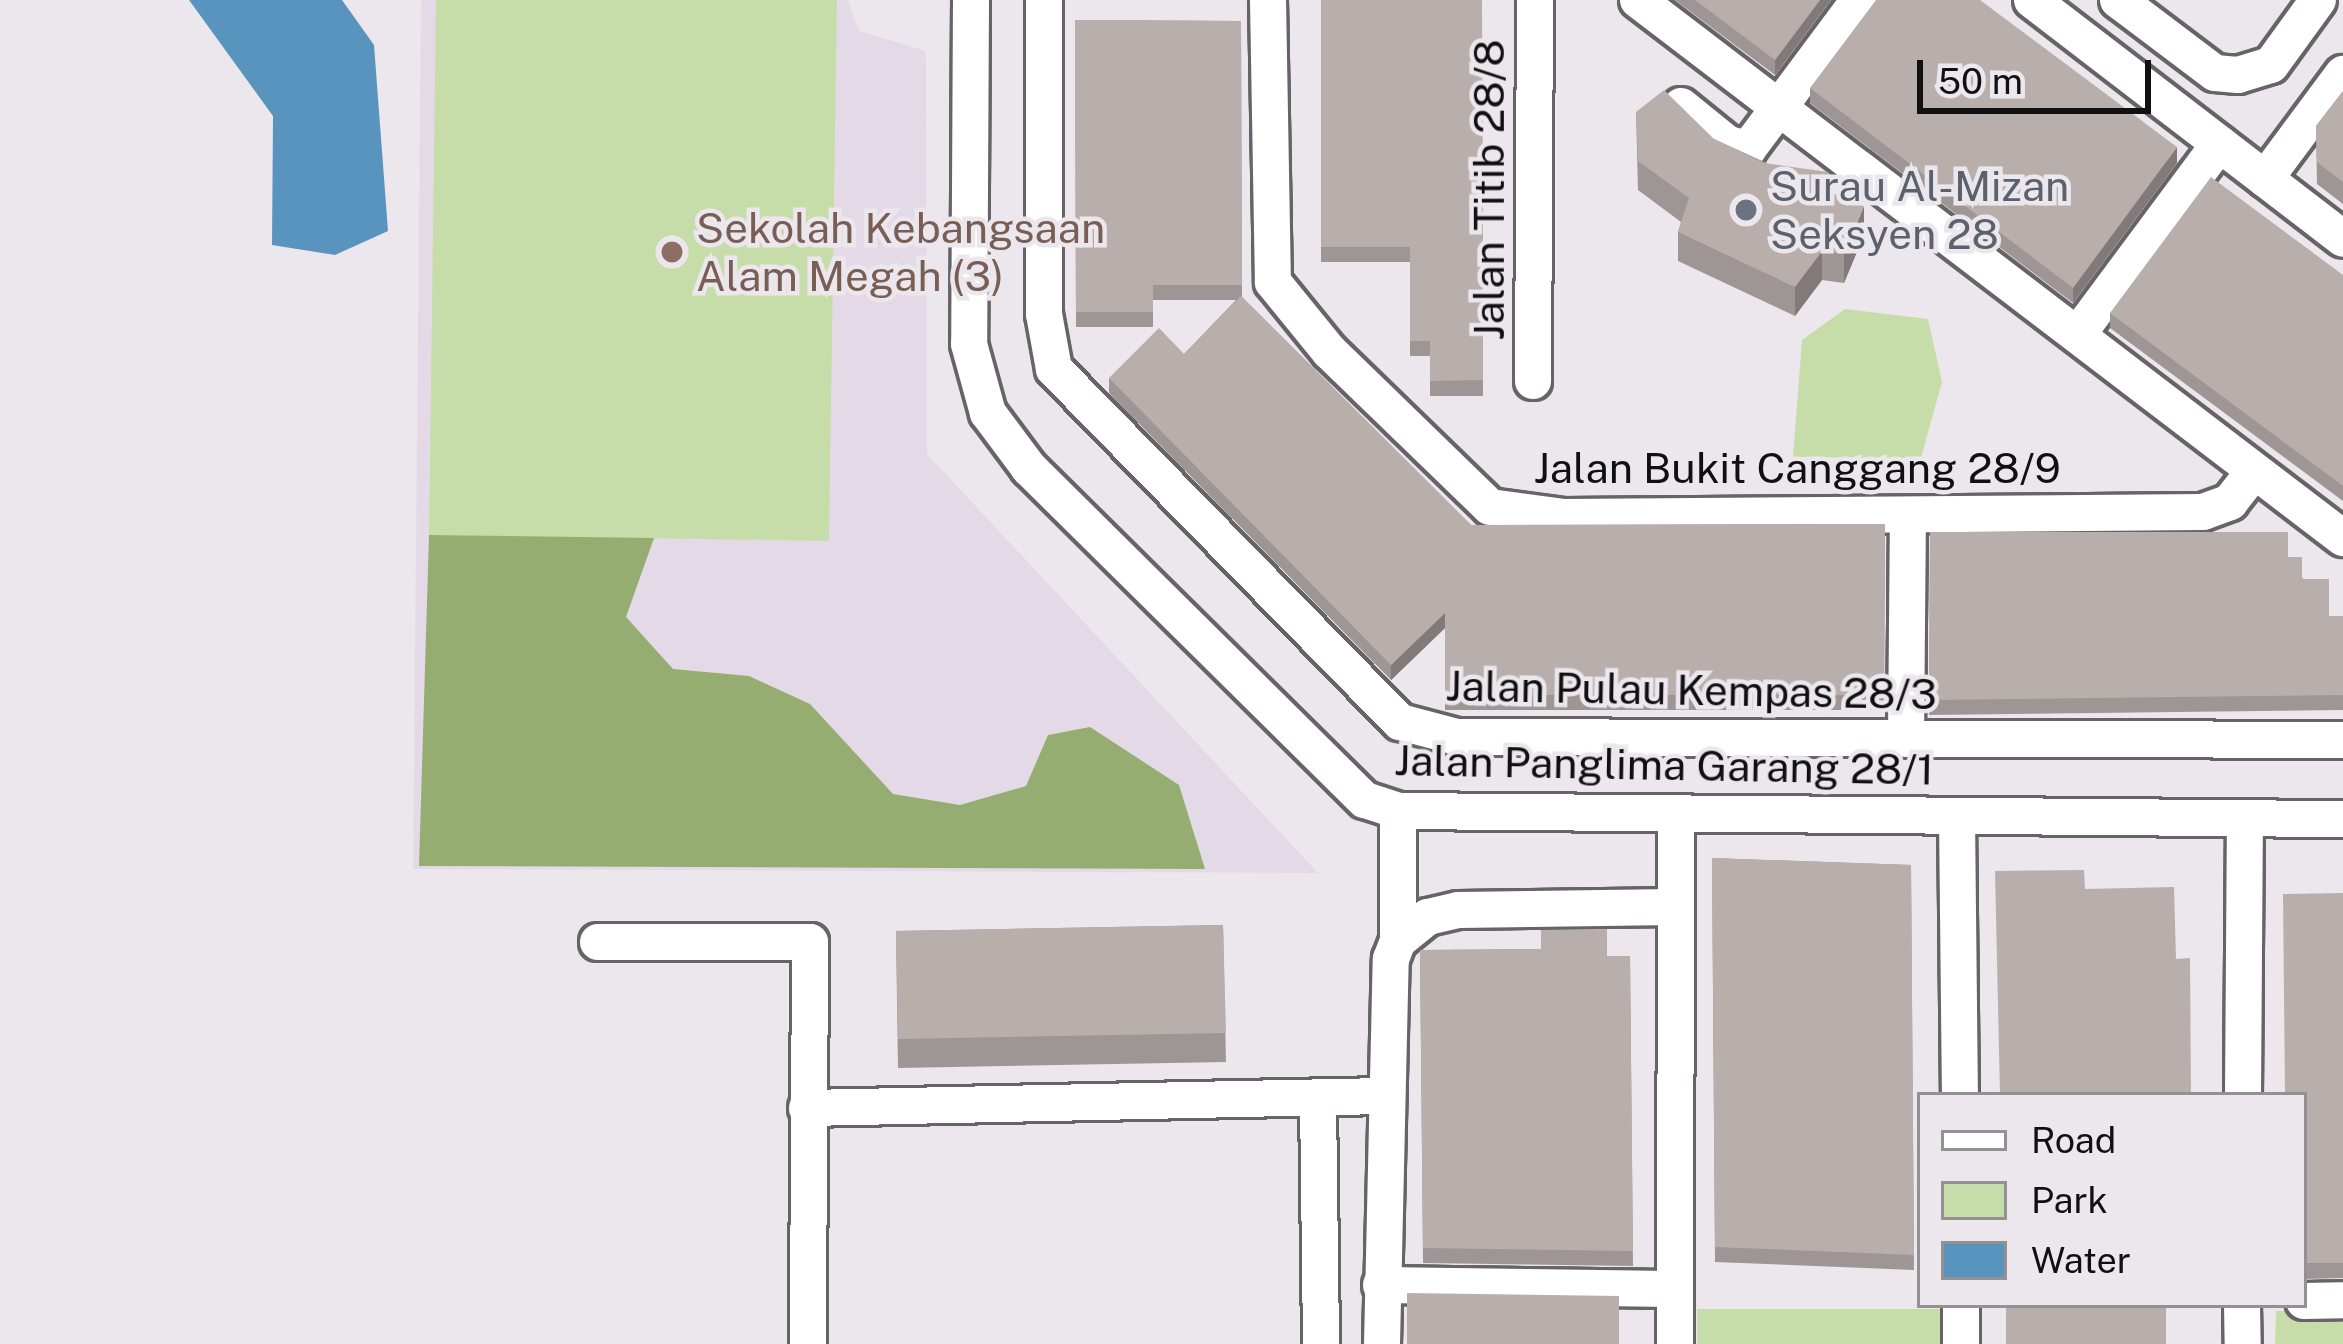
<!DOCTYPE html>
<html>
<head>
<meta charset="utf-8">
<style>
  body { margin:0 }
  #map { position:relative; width:2343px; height:1344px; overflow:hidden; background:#ece7ed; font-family:"Public Sans",sans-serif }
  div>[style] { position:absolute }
  .built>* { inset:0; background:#e4dae7 }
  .green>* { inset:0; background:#c7dda9 }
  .forest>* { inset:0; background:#95ad70 }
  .water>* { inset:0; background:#5894bd }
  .roads { filter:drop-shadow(3px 0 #676369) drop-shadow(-3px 0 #676369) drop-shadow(0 3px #676369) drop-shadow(0 -3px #676369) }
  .minor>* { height:36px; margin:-18px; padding:0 18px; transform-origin:18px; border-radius:18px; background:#fff }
  .wall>* { inset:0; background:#9e9695 }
  .shaded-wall>* { inset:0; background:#817a79 }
  .building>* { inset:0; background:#b8afad }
  .dots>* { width:33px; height:33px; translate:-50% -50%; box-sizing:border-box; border:6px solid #ece7ed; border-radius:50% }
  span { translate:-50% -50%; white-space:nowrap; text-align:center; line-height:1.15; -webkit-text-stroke:9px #ece7ed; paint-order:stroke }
  .worship-label { font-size:42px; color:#5b616d }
  .left { translate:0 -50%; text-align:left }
  .street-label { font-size:42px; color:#100f11 }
  .education-label { font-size:42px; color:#785e54 }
  .legend { position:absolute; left:1917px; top:1092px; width:390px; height:216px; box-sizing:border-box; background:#ece7ed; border:3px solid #949195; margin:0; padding:15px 21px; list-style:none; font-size:36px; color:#100f11 }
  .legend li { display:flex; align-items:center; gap:24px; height:60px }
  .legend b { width:60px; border:3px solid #949195 }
  .scale { position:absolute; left:1917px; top:60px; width:234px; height:54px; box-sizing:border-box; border:6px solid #100f11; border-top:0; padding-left:15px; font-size:36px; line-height:42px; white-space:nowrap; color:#100f11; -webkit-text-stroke:9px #ece7ed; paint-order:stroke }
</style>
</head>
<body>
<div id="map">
  <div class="built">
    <i style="clip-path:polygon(421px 0,848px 0,859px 31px,926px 51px,927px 454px,1318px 873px,413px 869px)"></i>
  </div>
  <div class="green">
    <i style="clip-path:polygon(436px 0,837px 0,829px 541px,429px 535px)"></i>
    <i style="clip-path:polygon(1845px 309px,1928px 319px,1942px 382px,1921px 458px,1793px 457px,1802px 340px)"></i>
    <i style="clip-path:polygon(1697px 1309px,1942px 1309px,1942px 1344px,1697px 1344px)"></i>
    <i style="clip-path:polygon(2276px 1311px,2343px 1311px,2343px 1344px,2275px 1344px)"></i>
  </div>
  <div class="forest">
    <i style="clip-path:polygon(429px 535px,654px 538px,626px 617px,673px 669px,749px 676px,810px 704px,893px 794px,960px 805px,1026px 786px,1048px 735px,1090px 727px,1179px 785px,1205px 869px,419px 866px)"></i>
  </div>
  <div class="water">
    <i style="clip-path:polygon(189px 0,342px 0,374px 45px,388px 231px,335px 255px,272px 245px,273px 116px)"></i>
  </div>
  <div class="roads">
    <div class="minor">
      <i style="left:971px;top:0;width:344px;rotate:90.3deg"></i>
      <i style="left:969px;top:344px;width:72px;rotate:74.6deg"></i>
      <i style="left:988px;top:413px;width:69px;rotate:53.3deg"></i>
      <i style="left:1029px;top:468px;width:472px;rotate:44.7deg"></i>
      <i style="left:1365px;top:800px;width:35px;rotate:18deg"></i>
      <i style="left:1398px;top:811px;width:945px;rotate:0.49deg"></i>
      <i style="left:1044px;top:0;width:314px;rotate:90deg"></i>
      <i style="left:1044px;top:314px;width:56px;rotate:79.7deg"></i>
      <i style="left:1054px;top:369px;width:494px;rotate:45.6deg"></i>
      <i style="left:1400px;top:722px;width:59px;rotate:14.7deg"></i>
      <i style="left:1457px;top:737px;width:886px;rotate:0.19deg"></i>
      <i style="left:1268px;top:0;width:282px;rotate:89deg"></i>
      <i style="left:1273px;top:282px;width:89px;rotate:50.9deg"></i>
      <i style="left:1329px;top:351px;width:224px;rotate:44.1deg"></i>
      <i style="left:1490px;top:507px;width:75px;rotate:7.7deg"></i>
      <i style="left:1564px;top:517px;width:639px;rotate:-0.45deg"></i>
      <i style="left:2203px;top:512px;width:29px;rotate:-20deg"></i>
      <i style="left:2230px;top:502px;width:37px;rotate:-52deg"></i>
      <i style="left:1638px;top:0;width:887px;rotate:37.35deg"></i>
      <i style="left:2032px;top:0;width:392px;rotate:37.5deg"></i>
      <i style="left:2118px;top:0;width:121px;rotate:37deg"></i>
      <i style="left:2215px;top:73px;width:23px;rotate:5deg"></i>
      <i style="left:2238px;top:75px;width:34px;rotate:-17deg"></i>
      <i style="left:2271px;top:65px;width:80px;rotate:-54.1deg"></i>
      <i style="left:1681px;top:106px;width:60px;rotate:39deg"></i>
      <i style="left:1728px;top:144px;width:21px;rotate:14deg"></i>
      <i style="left:1748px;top:149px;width:186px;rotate:-53.3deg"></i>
      <i style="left:2265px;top:179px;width:131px;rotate:-53.4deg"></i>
      <i style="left:2078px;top:334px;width:237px;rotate:-53.4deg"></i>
      <i style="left:1533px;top:381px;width:381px;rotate:-89.7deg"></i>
      <i style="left:1906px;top:739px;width:224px;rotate:-89.5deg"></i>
      <i style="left:1398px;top:811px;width:130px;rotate:90deg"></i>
      <i style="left:1957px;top:816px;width:279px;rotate:89.4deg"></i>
      <i style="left:598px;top:942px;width:212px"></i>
      <i style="left:810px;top:942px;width:402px;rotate:90.3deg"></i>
      <i style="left:2243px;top:1095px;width:277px;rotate:-89.6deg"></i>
      <i style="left:1318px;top:1097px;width:247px;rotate:89.3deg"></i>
      <i style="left:807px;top:1108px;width:580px;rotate:-1.19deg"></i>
      <i style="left:1381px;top:1285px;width:291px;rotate:0.8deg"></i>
      <i style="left:2304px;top:1301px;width:39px;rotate:-1deg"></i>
      <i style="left:1961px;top:1305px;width:39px;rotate:90deg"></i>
      <i style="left:2242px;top:1305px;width:39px;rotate:89deg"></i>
      <i style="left:1382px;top:1344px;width:385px;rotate:-88.7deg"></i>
      <i style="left:1391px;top:959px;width:19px;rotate:-69deg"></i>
      <i style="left:1398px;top:941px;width:38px;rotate:-39deg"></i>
      <i style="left:1428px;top:917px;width:31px;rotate:-13deg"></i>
      <i style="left:1458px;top:910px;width:216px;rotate:-0.8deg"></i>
      <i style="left:1675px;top:1344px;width:531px;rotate:-89.89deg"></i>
    </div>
  </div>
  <div class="wall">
    <i style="clip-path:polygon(1321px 0,1482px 0,1483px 396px,1430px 396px,1430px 356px,1410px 356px,1410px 262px,1321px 262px)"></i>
    <i style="clip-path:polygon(1675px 0,1831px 0,1775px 75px)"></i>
    <i style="clip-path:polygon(1075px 20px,1241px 21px,1242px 297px,1471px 525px,1885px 524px,1884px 710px,1445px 710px,1445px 628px,1391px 680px,1109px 393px,1109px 378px,1184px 354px,1236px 300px,1153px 300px,1153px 327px,1076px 327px)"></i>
    <i style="clip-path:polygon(1810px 88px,2177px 163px,2073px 303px,1810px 103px)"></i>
    <i style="clip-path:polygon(2343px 91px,2343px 204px,2317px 184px,2316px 126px)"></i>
    <i style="clip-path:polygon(1636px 112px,1714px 139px,1828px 191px,1864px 235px,1844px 283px,1822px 280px,1795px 316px,1678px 261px,1678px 232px,1681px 222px,1638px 190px)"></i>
    <i style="clip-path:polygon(2343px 275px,2343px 501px,2110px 328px,2110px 313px)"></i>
    <i style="clip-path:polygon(1930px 532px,2288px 557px,2329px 616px,2343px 616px,2343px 710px,1929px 715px)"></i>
    <i style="clip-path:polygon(1712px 858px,1911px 865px,1914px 1270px,1715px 1262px)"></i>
    <i style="clip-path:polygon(2343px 893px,2343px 1278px,2304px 1279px,2304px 1095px)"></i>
    <i style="clip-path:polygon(1223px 925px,1226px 1062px,898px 1068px,896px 931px)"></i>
    <i style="clip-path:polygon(1541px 949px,1607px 956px,1630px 956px,1633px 1266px,1423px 1263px,1420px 950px)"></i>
  </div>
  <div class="shaded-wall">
    <i style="clip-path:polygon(1820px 0,1831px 0,1775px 75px,1775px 60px)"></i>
    <i style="clip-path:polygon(2177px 147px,2177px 163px,2073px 303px,2073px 288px)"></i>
    <i style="clip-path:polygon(1864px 206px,1864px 235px,1844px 283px,1844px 254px)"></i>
    <i style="clip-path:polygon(1822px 251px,1822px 280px,1795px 316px,1795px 287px)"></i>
    <i style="clip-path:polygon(1445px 613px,1445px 628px,1391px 680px,1391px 665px)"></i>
  </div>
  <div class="building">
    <i style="clip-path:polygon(1321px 0,1482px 0,1483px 380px,1430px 381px,1430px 341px,1410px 341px,1410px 247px,1321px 247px)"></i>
    <i style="clip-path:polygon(1695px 0,1820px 0,1775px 60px)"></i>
    <i style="clip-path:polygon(1876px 0,1980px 0,2177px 147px,2073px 288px,1810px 88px)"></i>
    <i style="clip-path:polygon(1075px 20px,1241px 21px,1242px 285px,1153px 285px,1153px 312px,1076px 312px)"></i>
    <i style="clip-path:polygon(1664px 90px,1714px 139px,1764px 163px,1828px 172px,1827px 191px,1864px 206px,1844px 254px,1822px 251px,1795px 287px,1678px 232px,1689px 198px,1638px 161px,1636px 112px)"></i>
    <i style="clip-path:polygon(2343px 91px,2343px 182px,2317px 162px,2316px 126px)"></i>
    <i style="clip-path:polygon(2211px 177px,2343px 275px,2343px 486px,2110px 313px)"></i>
    <i style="clip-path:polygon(1241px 296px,1471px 525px,1885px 524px,1884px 695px,1445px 695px,1445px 613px,1391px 665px,1109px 378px,1159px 328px,1184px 354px)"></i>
    <i style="clip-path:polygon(1930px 532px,2288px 532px,2288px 557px,2302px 557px,2302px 579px,2329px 579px,2329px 616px,2343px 616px,2343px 695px,1929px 700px)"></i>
    <i style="clip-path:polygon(1712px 858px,1911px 865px,1914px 1255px,1715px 1247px)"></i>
    <i style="clip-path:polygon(2084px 870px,2085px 889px,2174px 887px,2176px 959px,2190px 958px,2191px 1095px,2000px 1095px,1995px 871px)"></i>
    <i style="clip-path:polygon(2343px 893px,2343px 1263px,2304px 1263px,2304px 1095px,2285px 1095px,2283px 894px)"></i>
    <i style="clip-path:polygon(1223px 925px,1226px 1033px,898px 1039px,896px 931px)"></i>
    <i style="clip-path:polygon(1607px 929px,1607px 956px,1630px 956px,1633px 1251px,1423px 1248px,1420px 950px,1541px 949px,1541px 930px)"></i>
    <i style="clip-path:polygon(1407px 1293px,1619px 1296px,1619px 1344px,1407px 1344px)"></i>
    <i style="clip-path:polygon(2006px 1305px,2166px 1305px,2166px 1344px,2006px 1344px)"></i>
  </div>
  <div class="dots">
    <i style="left:1746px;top:210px;background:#6b7280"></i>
    <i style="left:672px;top:252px;background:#8d6e63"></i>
  </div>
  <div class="worship-label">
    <span class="left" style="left:1770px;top:210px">Surau Al-Mizan<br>Seksyen 28</span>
  </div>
  <div class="street-label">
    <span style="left:1489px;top:190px;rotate:-90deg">Jalan Titib 28/8</span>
    <span style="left:1797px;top:468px">Jalan Bukit Canggang 28/9</span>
    <span style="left:1691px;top:690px;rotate:1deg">Jalan Pulau Kempas 28/3</span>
    <span style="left:1664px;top:765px;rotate:1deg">Jalan Panglima Garang 28/1</span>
  </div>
  <div class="education-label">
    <span class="left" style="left:696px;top:252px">Sekolah Kebangsaan<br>Alam Megah (3)</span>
  </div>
  <ul class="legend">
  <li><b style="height:15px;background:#fff"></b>Road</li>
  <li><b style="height:33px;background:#c7dda9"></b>Park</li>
  <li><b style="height:33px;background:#5894bd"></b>Water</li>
  </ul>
  <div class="scale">50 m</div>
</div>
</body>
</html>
